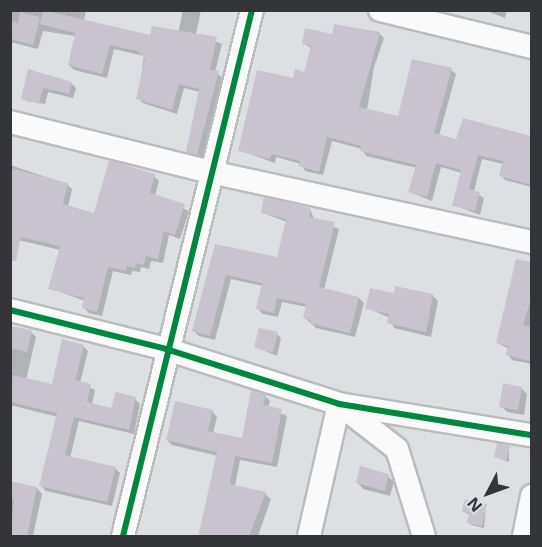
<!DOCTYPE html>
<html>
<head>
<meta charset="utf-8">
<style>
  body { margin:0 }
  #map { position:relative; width:542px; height:547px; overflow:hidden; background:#dde0e3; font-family:"Open Sans",sans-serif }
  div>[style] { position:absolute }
  .shadow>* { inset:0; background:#0003 }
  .building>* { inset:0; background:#c8c3cf }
  .roads { filter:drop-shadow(2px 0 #babcbe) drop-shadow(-2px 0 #babcbe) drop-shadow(0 2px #babcbe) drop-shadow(0 -2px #babcbe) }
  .minor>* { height:22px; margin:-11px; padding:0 11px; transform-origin:11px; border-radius:11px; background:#fafafb }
  .cycleway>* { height:6px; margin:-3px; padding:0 3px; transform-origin:3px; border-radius:3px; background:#00873e }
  span { translate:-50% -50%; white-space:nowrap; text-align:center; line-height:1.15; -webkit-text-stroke:4.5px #dadfe6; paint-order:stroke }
  .frame { position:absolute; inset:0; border:12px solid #333538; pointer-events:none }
  .north { position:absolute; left:458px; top:463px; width:60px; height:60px; -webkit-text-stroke:4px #dadfe6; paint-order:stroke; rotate:229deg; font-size:16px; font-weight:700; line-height:24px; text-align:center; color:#333538 }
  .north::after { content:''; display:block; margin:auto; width:21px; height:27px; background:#333538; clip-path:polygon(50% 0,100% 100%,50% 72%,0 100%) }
</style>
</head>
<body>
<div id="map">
  <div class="shadow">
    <i style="clip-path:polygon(10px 10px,86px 10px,84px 21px,151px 37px,178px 34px,183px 10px,201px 10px,196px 34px,222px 44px,215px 72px,223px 78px,202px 159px,187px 151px,200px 92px,184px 88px,177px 114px,143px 103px,138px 98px,144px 56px,114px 49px,107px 78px,74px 70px,69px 65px,75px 36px,43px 31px,38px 49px,10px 42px)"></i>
    <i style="clip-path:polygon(484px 10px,507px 10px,505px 18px)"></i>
    <i style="clip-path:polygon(379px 33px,384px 38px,374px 67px,367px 110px,399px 117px,451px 70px,456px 74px,439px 136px,457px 141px,464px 120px,532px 138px,532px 187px,505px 180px,501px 175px,503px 164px,482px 159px,474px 192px,484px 198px,480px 215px,454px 205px,462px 173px,441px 167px,432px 201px,410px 192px,417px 168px,366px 156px,362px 149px,332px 141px,323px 175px,305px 171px,301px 164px,276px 157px,275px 163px,239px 150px,295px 80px,306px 73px,312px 49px,303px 43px,333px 35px)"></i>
    <i style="clip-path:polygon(30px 71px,71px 83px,76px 88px,73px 98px,48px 92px,45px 104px,26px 101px,23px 98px)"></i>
    <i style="clip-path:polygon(10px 165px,67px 184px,72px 189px,68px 207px,95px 215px,154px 176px,159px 181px,155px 196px,189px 211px,180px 239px,169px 235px,163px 263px,151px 261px,149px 269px,141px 267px,140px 272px,132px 271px,131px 275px,113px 271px,102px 316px,89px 313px,84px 308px,85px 301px,50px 288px,60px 250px,10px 238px)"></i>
    <i style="clip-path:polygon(310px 209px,314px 219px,339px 229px,324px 290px,359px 298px,364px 303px,355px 337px,316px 328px,305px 318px,307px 307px,282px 302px,278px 317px,263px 314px,258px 309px,263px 286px,231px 279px,215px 340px,199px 336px,194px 331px,216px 246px,278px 259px,287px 222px,263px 213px)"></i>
    <i style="clip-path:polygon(517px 261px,532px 265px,532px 364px,512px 360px,508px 355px,509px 349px,498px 343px)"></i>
    <i style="clip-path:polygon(395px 295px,432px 295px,438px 301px,431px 337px,394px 328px,390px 318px,367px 308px)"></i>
    <i style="clip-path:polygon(10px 328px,31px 332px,36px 337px,26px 380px,53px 386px,83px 346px,88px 351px,80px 383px,95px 390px,92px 405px,113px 410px,135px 399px,140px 404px,134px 434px,79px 421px,70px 458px,115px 468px,120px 473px,112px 506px,46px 491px,41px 486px,58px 417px,10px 405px)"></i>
    <i style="clip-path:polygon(277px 334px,281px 338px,277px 356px,256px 347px)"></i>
    <i style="clip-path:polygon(521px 388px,527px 394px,524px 415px,507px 412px,501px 406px)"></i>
    <i style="clip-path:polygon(265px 396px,270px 401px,268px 408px,287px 416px,277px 467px,240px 460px,235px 486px,265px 494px,271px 499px,258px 536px,202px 536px,218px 456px,172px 445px,167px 440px,212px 411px,217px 417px,213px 433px,243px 440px)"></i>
    <i style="clip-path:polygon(509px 447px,509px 462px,495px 457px)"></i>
    <i style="clip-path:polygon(388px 476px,394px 482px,390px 496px,363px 489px,357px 482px)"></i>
    <i style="clip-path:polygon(10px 482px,37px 488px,42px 494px,33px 536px,10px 536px)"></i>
    <i style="clip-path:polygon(486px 505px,484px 528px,471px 525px,470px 515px,463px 511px)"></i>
  </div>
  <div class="building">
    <i style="clip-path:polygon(43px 10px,150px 35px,152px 26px,217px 37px,210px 70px,219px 71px,197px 155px,186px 152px,199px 89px,179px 84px,172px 110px,136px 99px,145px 59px,138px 51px,110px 45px,102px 74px,68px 65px,75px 33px,40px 24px)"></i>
    <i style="clip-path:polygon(20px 12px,40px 17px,33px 45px,10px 39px,10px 21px,18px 23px)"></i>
    <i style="clip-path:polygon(334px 24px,380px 32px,359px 107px,398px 116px,412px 59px,452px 68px,434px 133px,456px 139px,463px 118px,531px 136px,531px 185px,499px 176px,503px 161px,478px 155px,469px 189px,480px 192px,475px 211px,452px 206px,461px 170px,436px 163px,427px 197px,408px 192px,416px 165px,360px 151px,361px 146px,327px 137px,319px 172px,298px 166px,300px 161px,272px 154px,270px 159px,238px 151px,257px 70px,293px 78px,295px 69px,304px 72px,311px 46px,302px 44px,305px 28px,332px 34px)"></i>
    <i style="clip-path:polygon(28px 69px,72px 82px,69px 94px,43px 88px,39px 104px,21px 99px)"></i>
    <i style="clip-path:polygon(109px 160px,155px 174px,150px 193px,185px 204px,175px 235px,164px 231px,158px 259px,146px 256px,144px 265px,136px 263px,135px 268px,127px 266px,126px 271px,108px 267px,97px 312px,82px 308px,84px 298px,48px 289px,60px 246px,21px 237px,16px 261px,10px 261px,10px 174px,14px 169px,68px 183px,63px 204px,94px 213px)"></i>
    <i style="clip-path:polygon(264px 197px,311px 208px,309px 217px,335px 222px,319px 287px,359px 297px,350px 333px,309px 323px,310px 320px,303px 318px,306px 304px,277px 298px,274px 313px,256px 309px,262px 283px,226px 275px,210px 336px,192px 331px,215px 244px,277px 257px,286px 219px,261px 213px)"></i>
    <i style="clip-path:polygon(516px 259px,531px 262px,531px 299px,523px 325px,531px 327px,530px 361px,506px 355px,508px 346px,496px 343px)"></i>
    <i style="clip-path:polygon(395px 286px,433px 294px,426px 332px,387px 323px,389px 314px,365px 309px,370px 288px,394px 293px)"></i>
    <i style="clip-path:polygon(10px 326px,32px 330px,27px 352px,10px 348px)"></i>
    <i style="clip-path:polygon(259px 328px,278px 332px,273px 353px,254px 347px)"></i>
    <i style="clip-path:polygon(62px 339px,84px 345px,75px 380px,91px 384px,87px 402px,111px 408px,116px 392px,136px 397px,129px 430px,74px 417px,65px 455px,116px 467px,107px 502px,39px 486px,57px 413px,10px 402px,13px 375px,52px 384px)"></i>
    <i style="clip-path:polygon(503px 383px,522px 387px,518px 410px,499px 407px)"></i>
    <i style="clip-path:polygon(251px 390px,266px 395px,263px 405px,282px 409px,272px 463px,235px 456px,230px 484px,266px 492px,249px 537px,198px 537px,217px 452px,166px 440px,175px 401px,213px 410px,208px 431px,242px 438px)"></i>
    <i style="clip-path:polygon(497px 443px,510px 446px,506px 461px,494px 457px)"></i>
    <i style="clip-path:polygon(360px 466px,389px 474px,385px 491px,356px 483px)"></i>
    <i style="clip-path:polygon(10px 481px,37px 487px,27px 537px,10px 537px,14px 499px,10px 498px)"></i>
    <i style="clip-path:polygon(465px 499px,487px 504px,482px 526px,467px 523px,469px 513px,462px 511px)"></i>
  </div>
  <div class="roads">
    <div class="minor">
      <i style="left:380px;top:10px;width:156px;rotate:13.7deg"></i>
      <i style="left:10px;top:122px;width:207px;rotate:14deg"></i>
      <i style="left:211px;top:172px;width:329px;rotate:12.3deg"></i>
      <i style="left:10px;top:310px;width:161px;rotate:14deg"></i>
      <i style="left:166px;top:349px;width:182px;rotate:17.6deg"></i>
      <i style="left:339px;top:404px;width:194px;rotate:9.2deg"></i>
      <i style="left:123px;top:536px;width:542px;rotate:-76.22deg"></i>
      <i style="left:309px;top:536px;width:135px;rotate:-77.2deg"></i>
      <i style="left:339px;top:404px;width:73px;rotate:37.8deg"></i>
      <i style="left:397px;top:449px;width:91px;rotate:72.8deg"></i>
      <i style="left:524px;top:536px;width:41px;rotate:-78.7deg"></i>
    </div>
  </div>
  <div class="cycleway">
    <i style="left:10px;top:310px;width:161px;rotate:14deg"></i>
    <i style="left:166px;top:349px;width:182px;rotate:17.6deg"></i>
    <i style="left:339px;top:404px;width:194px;rotate:9.2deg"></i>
    <i style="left:123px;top:536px;width:542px;rotate:-76.22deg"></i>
  </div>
  <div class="frame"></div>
  <div class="north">N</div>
</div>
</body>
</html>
